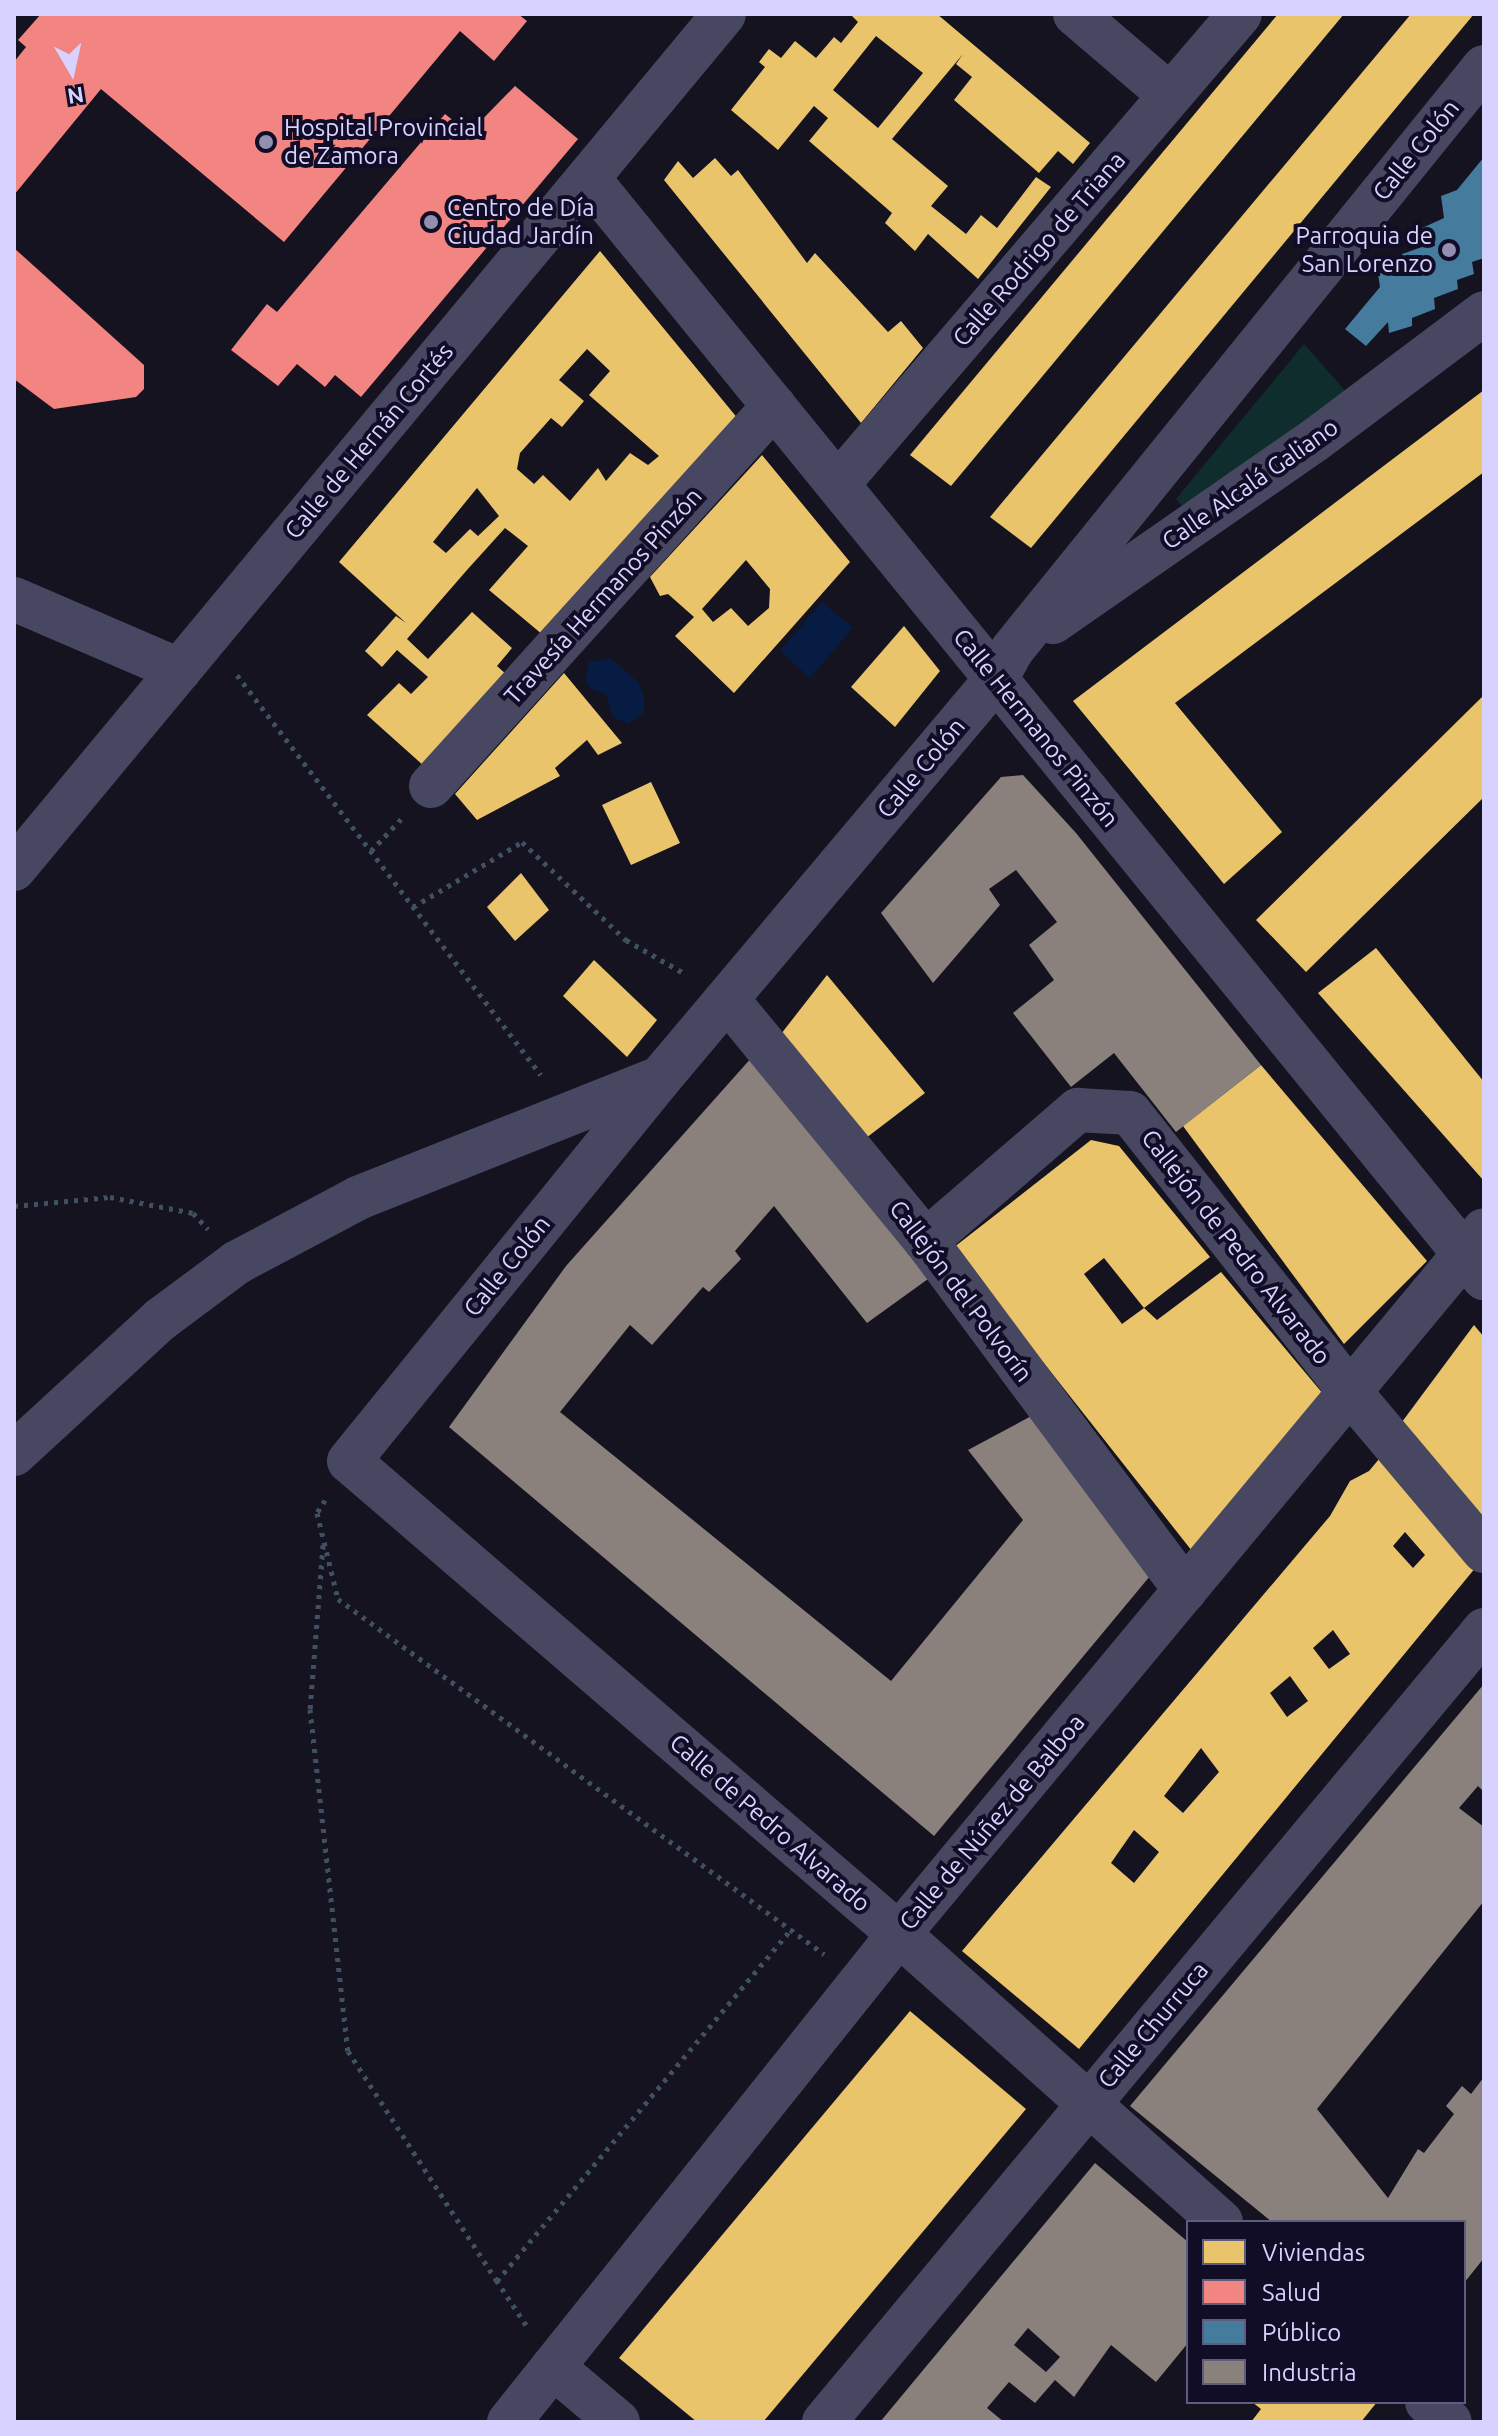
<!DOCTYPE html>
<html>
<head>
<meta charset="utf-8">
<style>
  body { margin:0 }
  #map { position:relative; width:1498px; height:2436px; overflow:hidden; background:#151320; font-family:Ubuntu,sans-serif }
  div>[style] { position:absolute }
  .green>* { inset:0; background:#102d2e }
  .water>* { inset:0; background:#061c43 }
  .homes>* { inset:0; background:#e9c46a }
  .health>* { inset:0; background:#f28482 }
  .public>* { inset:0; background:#457b9d }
  .industry>* { inset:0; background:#8a817c }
  .path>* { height:5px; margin-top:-2.5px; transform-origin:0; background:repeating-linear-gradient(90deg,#415061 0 4px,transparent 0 10px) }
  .minor>* { height:44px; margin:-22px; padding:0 22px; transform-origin:22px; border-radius:22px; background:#484761 }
  .dots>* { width:22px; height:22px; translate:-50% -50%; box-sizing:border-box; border:4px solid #110d26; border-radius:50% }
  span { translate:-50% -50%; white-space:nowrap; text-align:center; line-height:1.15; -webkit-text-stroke:8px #110d26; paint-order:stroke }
  .poi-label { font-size:24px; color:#d7d2ff }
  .left { translate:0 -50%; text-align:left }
  .right { translate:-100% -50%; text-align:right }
  .street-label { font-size:24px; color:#d7d2ff }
  .frame { position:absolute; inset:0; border:16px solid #d7d2ff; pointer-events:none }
  .legend { position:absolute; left:1186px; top:2220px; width:280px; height:184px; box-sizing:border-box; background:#110d26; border:2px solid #605c7d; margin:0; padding:10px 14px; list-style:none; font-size:24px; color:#d7d2ff }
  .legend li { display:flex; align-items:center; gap:16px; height:40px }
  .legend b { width:40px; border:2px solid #605c7d }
  .north { position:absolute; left:32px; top:32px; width:80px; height:80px; -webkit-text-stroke:6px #110d26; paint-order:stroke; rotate:171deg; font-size:22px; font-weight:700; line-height:32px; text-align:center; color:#d7d2ff }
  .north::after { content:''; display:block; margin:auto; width:28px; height:36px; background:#d7d2ff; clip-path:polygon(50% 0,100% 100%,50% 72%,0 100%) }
</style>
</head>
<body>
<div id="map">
  <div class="green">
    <i style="clip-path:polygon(1304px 344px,1350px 396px,1187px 512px,1176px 499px)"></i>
  </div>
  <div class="water">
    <i style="clip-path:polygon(822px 602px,853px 628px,810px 678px,780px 651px)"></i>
    <i style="clip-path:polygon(611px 658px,639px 683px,644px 697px,644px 712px,629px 724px,613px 717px,606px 694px,591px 689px,585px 680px,589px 662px)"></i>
  </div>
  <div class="homes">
    <i style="clip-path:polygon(evenodd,850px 14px,937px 14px,1090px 143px,1073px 164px,1058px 151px,1039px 173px,954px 100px,972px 77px,956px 64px,963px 54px,892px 139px,948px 186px,931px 206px,966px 234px,981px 215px,997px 228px,1036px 177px,1051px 187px,978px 279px,928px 234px,915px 251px,885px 223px,892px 213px,809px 141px,828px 118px,814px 106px,778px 150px,731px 110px,765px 67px,759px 62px,769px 49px,781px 58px,795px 41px,816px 58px,834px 37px,841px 43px,858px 22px,850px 14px,876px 36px,923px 73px,878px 128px,833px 90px,876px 36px)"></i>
    <i style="clip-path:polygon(1278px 14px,1344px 14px,951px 486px,910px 455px)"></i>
    <i style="clip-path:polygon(1411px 14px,1474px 14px,1031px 548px,990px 517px)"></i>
    <i style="clip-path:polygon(715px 158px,731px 176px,738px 170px,807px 263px,815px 253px,888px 332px,901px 321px,923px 348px,861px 423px,664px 180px,678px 161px,693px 178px)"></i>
    <i style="clip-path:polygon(evenodd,600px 251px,739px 420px,543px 635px,489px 590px,528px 546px,505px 528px,467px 570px,407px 639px,428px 659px,472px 612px,512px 648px,497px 666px,507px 675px,424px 766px,367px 715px,399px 683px,411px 694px,428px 677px,397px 650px,382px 667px,365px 651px,396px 616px,406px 623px,339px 562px,600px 251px,587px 349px,610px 371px,589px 395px,659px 456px,648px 465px,630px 453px,606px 481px,598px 468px,570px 501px,543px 475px,534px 484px,517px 469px,520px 453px,551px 418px,562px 427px,584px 401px,559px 380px,587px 349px,600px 251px,477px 488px,499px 516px,478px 536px,470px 529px,446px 553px,433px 542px,477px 488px)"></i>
    <i style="clip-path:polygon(1484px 390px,1484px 472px,1175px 703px,1282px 832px,1224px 884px,1073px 701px)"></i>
    <i style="clip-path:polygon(evenodd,762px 455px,850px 562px,734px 693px,675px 636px,694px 617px,668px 594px,660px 596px,650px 577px,762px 455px,746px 560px,770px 589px,769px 608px,748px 626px,731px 608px,713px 622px,702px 609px,746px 560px)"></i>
    <i style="clip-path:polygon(904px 626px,940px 671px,895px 727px,851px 687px)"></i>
    <i style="clip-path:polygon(564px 673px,622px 743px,598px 755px,587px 740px,555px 768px,560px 776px,477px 820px,455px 794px)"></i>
    <i style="clip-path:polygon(1484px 695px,1484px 797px,1306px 972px,1256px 920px)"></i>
    <i style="clip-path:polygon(651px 782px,680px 843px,631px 865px,602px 805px)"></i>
    <i style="clip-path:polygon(521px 873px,549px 910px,515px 941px,487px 907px)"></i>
    <i style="clip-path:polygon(1376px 948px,1484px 1082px,1484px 1181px,1318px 993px)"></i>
    <i style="clip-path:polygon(594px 960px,657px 1020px,627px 1057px,563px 996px)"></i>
    <i style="clip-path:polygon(827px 975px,925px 1093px,866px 1138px,781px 1034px)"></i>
    <i style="clip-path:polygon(1261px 1065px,1427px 1261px,1344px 1344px,1183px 1126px)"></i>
    <i style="clip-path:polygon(evenodd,1091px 1140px,1119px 1146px,1210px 1257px,1144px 1308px,1157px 1320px,1221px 1272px,1324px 1395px,1192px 1551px,953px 1248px,1091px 1140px,1104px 1258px,1144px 1308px,1122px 1324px,1084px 1274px,1104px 1258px)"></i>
    <i style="clip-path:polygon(1474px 1325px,1484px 1337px,1484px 1522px,1399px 1426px)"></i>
    <i style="clip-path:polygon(evenodd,1390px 1446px,1481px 1561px,1079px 2049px,962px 1951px,1330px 1516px,1350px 1481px,1369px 1471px,1390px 1446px,1405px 1532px,1425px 1555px,1413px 1568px,1393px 1546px,1405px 1532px,1390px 1446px,1333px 1630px,1350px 1654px,1329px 1669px,1313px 1648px,1333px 1630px,1390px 1446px,1290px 1676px,1308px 1701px,1287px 1717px,1270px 1693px,1290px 1676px,1390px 1446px,1201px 1748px,1219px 1772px,1183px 1813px,1164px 1796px,1201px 1748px,1390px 1446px,1134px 1830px,1159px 1852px,1134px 1883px,1111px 1863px,1134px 1830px)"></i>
    <i style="clip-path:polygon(910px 2011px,1026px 2109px,763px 2422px,697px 2422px,619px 2358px)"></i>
    <i style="clip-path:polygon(1252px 2402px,1377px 2402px,1361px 2422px,1251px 2422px,1261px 2409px)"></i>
  </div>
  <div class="health">
    <i style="clip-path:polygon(41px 14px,518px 14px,527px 21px,494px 61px,460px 31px,284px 242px,101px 89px,14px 195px,14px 62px,26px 47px,18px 40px)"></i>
    <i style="clip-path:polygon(515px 86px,578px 139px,361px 397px,335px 375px,325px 387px,297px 364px,278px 386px,231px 350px,267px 304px,277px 312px,445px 114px,469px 133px)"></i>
    <i style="clip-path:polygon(14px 248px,144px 365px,144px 389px,136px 397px,54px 409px,14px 379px)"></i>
  </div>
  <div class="public">
    <i style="clip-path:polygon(1484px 157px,1484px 258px,1472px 262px,1474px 274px,1457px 280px,1458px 289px,1434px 298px,1435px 309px,1412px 318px,1412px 326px,1389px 333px,1388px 322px,1366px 346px,1345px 329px,1380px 287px,1378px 274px,1403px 264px,1402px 254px,1425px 246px,1422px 228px,1444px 218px,1441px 196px,1457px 190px)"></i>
  </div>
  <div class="industry">
    <i style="clip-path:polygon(1023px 775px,1076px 833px,1261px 1065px,1176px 1132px,1114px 1053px,1071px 1087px,1013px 1013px,1054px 980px,1029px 945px,1057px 922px,1016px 870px,989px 889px,1000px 905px,933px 983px,881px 913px,1001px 777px)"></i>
    <i style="clip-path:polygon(753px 1056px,928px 1279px,867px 1323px,774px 1206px,735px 1251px,741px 1259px,709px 1292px,703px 1287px,652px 1345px,630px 1325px,560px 1412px,891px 1681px,1023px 1520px,968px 1450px,1035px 1414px,1155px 1570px,934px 1836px,449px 1427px,566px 1266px)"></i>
    <i style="clip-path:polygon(1484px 1684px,1484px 1792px,1478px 1786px,1459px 1808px,1484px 1827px,1484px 1901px,1317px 2109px,1388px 2198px,1418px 2149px,1424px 2153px,1454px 2114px,1446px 2106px,1462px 2086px,1471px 2094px,1484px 2077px,1484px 2258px,1464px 2283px,1464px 2222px,1272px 2222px,1130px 2106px)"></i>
    <i style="clip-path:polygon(evenodd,1095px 2163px,1188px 2242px,1188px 2343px,1156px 2382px,1111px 2345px,1074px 2397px,1055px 2380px,1035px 2403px,1009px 2382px,987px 2408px,1004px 2422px,880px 2422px,1095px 2163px,1028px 2328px,1060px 2357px,1046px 2372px,1014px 2345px,1028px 2328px)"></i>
  </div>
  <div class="path">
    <i style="left:237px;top:675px;width:502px;rotate:52.77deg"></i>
    <i style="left:371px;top:851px;width:44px;rotate:-46.8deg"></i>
    <i style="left:413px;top:907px;width:127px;rotate:-30.8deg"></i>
    <i style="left:522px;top:842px;width:143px;rotate:43.3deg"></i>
    <i style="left:626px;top:940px;width:70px;rotate:29.8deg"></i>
    <i style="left:14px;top:1206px;width:96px;rotate:-5.4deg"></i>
    <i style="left:110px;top:1197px;width:85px;rotate:10.9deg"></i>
    <i style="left:193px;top:1213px;width:22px;rotate:47deg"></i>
    <i style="left:325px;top:1500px;width:15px;rotate:122deg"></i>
    <i style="left:317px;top:1513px;width:89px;rotate:76.3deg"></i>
    <i style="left:338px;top:1599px;width:602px;rotate:36.15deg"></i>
    <i style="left:323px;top:1545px;width:165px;rotate:94.5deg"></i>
    <i style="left:310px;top:1709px;width:344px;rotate:83.7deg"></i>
    <i style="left:348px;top:2051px;width:274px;rotate:57.1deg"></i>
    <i style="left:526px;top:2325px;width:53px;rotate:-123.4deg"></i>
    <i style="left:497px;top:2281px;width:459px;rotate:-50.1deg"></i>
  </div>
  <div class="minor">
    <i style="left:1075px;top:14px;width:125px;rotate:40.5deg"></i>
    <i style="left:588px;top:178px;width:1419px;rotate:50.84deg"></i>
    <i style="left:838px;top:484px;width:618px;rotate:-49.46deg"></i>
    <i style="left:14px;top:599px;width:180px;rotate:23.3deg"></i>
    <i style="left:1053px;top:622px;width:319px;rotate:-34.8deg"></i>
    <i style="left:1315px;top:440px;width:211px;rotate:-36.9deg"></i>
    <i style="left:431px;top:786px;width:512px;rotate:-47.93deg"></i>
    <i style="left:14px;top:869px;width:1111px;rotate:-50.29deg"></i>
    <i style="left:727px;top:999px;width:313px;rotate:50.6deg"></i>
    <i style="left:926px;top:1241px;width:435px;rotate:53.4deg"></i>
    <i style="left:926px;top:1241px;width:201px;rotate:-40.8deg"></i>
    <i style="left:1078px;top:1110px;width:52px;rotate:3.3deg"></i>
    <i style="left:1130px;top:1113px;width:355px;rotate:51.7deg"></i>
    <i style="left:1350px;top:1392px;width:208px;rotate:49.9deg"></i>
    <i style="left:14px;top:1454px;width:200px;rotate:-42.6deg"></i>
    <i style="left:161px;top:1319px;width:94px;rotate:-36.7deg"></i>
    <i style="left:236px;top:1263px;width:138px;rotate:-28deg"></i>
    <i style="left:358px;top:1198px;width:324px;rotate:-21.7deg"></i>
    <i style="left:1221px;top:2222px;width:432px;rotate:-138.2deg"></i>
    <i style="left:899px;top:1934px;width:725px;rotate:-139.3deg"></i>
    <i style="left:349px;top:1461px;width:495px;rotate:-50.9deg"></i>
    <i style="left:661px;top:1077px;width:520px;rotate:-49.91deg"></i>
    <i style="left:996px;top:679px;width:33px;rotate:-61deg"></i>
    <i style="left:1012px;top:650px;width:750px;rotate:-51.01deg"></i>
    <i style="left:553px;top:2367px;width:85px;rotate:40.2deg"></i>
    <i style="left:1427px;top:2402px;width:30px;rotate:41deg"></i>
    <i style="left:509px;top:2422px;width:625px;rotate:-51.37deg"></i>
    <i style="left:899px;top:1934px;width:915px;rotate:-50.27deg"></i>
    <i style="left:824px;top:2422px;width:1031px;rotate:-50.19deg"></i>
  </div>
  <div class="dots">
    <i style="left:266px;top:142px;background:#938fb1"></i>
    <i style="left:431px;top:222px;background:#938fb1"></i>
    <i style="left:1449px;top:250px;background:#938fb1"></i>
  </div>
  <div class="poi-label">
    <span class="left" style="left:284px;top:142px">Hospital Provincial<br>de Zamora</span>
    <span class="left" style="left:447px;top:222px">Centro de Día<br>Ciudad Jardín</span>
    <span class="right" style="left:1433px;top:250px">Parroquia de<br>San Lorenzo</span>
  </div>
  <div class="street-label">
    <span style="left:1416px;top:150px;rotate:-51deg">Calle Colón</span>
    <span style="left:1039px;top:249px;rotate:-49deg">Calle Rodrigo de Triana</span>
    <span style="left:369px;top:441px;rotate:-50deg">Calle de Hernán Cortés</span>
    <span style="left:1250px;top:484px;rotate:-35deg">Calle Alcalá Galiano</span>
    <span style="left:603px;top:596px;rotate:-48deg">Travesía Hermanos Pinzón</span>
    <span style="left:1036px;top:728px;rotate:51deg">Calle Hermanos Pinzón</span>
    <span style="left:921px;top:768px;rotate:-50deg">Calle Colón</span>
    <span style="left:1236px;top:1247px;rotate:52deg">Callejón de Pedro Alvarado</span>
    <span style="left:507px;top:1266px;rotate:-51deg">Calle Colón</span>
    <span style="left:961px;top:1291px;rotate:53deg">Callejón del Polvorín</span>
    <span style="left:992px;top:1822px;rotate:-50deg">Calle de Núñez de Balboa</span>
    <span style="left:770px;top:1823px;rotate:41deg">Calle de Pedro Alvarado</span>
    <span style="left:1153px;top:2025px;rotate:-50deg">Calle Churruca</span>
  </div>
  <div class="frame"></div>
  <ul class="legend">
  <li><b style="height:22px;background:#e9c46a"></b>Viviendas</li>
  <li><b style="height:22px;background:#f28482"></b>Salud</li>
  <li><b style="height:22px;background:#457b9d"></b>Público</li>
  <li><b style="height:22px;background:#8a817c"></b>Industria</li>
  </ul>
  <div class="north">N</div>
</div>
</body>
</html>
